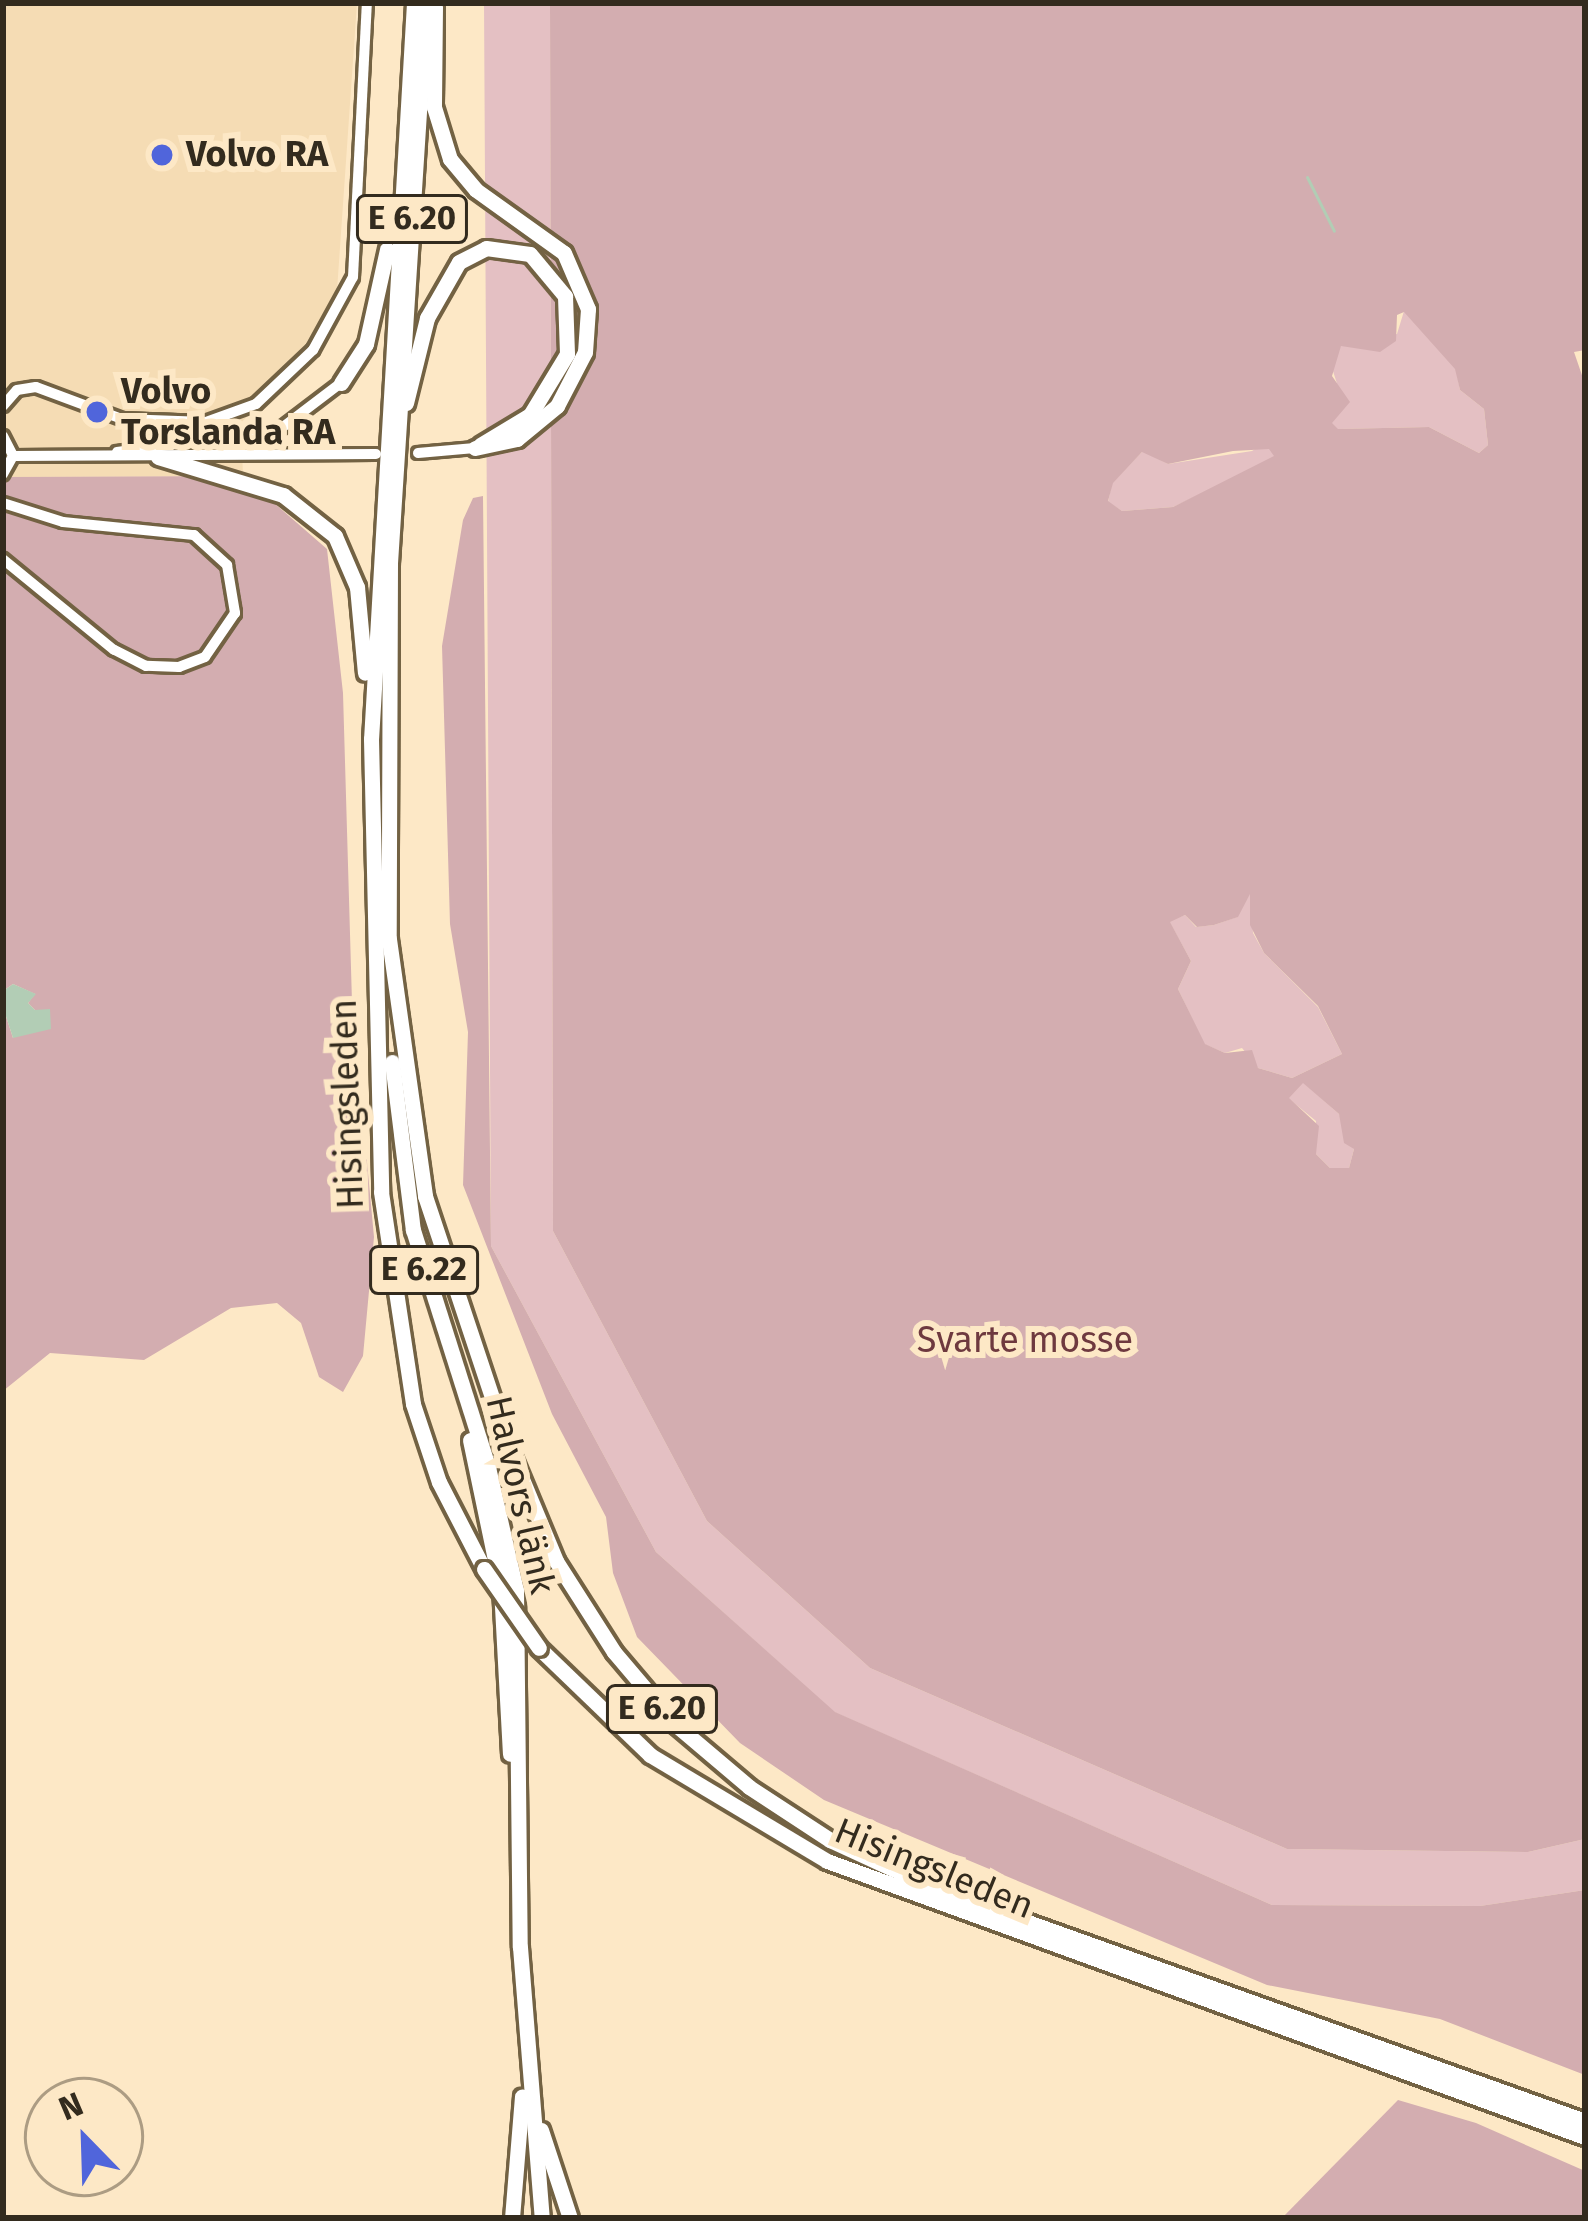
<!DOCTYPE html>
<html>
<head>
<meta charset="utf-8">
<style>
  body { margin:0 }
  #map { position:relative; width:1588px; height:2221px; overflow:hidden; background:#fde8c6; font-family:"Fira Sans",sans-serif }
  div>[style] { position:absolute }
  .built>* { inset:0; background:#f5dcb4 }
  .green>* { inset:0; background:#e4c0c3 }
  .forest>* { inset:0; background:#d3adb0 }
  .water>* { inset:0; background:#b2cdb5 }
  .stream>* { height:3px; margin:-1.5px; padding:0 1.5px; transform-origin:1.5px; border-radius:1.5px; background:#b2cdb5 }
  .roads { filter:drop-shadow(3px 0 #736243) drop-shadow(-3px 0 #736243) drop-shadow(0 3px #736243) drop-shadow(0 -3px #736243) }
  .minor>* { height:10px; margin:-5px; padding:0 5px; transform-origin:5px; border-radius:5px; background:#fff }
  .highway>* { height:15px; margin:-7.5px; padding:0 7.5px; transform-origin:7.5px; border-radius:7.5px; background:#fff }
  .bridges { filter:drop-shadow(3px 0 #736243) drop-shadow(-3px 0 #736243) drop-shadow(0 3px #736243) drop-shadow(0 -3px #736243) }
  .highway-bridge>* { height:15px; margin:-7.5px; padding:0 7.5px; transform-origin:7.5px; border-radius:7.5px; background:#fff }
  .dots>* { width:33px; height:33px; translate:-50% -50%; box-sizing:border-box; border:6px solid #fde8c6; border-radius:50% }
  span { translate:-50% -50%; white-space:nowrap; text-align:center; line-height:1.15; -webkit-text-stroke:12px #fde8c6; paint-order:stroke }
  .shield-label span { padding:3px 9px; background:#fde8c6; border:3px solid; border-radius:9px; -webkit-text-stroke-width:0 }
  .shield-label { font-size:33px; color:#332b1e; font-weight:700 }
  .poi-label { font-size:36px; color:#332b1e; font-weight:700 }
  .left { translate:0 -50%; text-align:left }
  .street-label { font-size:36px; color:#332b1e }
  .park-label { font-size:36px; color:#6e393f }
  .frame { position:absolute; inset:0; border:6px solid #332b1e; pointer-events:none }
  .north { position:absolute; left:24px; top:2077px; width:120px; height:120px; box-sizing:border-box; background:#fde8c6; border:3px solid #ac9c83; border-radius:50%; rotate:337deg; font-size:33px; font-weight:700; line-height:48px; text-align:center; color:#332b1e }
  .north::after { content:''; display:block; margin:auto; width:42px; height:54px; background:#5065db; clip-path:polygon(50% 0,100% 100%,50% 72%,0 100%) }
</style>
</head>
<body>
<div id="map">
  <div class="built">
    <i style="clip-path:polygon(3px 3px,357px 3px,336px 305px,306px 352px,241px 423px,243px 476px,3px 477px)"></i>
  </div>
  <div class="green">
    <i style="clip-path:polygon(484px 3px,550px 3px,553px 1231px,707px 1521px,870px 1668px,1287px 1849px,1528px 1852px,1585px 1839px,1585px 1890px,1480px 1906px,1272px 1905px,834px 1712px,656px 1552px,491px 1246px)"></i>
    <i style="clip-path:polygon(1404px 311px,1456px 369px,1460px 390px,1484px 409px,1488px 445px,1479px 453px,1429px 427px,1339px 429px,1173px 507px,1122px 511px,1108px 502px,1112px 483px,1143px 451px,1168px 464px,1252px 451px,1340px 393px,1332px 368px,1341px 345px,1397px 334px)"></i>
    <i style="clip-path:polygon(1250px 893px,1253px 933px,1264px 953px,1318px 1007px,1342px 1054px,1292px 1078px,1258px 1068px,1242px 1048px,1225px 1053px,1204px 1044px,1178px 989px,1191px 961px,1169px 921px,1185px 915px,1196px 927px,1214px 925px,1237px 917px)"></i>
    <i style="clip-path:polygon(1303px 1082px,1339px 1114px,1354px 1149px,1349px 1168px,1330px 1168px,1316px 1154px,1316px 1121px,1288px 1098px)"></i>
  </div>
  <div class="forest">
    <i style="clip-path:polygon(evenodd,550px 3px,1585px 3px,1585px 350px,1574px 352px,1585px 384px,1585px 1839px,1528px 1852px,1287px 1849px,870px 1668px,707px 1521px,553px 1231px,550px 3px,1404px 312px,1455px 369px,1460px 390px,1484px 409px,1488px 445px,1479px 453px,1429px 427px,1338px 429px,1332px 423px,1350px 402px,1332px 376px,1341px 346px,1380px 352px,1396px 341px,1397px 315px,1404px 312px,550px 3px,1233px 451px,1269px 449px,1274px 456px,1173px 507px,1122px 511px,1108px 501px,1113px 483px,1142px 452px,1168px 464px,1233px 451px,550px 3px,1250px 894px,1250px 925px,1264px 953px,1318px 1006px,1342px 1054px,1292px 1078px,1258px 1068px,1252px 1050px,1225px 1053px,1205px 1044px,1178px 989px,1191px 961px,1170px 922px,1185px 915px,1197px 927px,1214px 925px,1238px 917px,1250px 894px,550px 3px,1303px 1083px,1339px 1114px,1344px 1143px,1354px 1149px,1349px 1168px,1330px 1168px,1316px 1154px,1319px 1126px,1289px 1098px,1303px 1083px)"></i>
    <i style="clip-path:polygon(243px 476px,327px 549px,343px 693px,352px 1002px,374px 1237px,363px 1356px,343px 1392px,319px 1377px,301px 1323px,277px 1303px,231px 1308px,144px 1360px,50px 1353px,3px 1391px,3px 1007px,13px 1038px,35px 1010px,28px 1003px,35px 994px,13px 984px,3px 991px,3px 477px)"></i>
    <i style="clip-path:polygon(483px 496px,491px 1246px,656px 1552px,835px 1712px,1272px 1905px,1480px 1906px,1585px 1890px,1585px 2075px,1440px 2019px,1267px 1985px,824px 1800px,740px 1743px,637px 1637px,613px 1573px,606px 1517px,552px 1414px,463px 1185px,468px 1032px,450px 924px,442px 646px,463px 520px,473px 498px)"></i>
    <i style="clip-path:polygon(1398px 2100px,1476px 2123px,1585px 2171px,1585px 2218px,1282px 2218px)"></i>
  </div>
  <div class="water">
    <i style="clip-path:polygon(13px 984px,36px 994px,28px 1003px,35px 1010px,50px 1009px,51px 1029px,13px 1038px,3px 1007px,3px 991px)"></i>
  </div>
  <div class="stream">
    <i style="left:1307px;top:177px;width:60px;rotate:63.4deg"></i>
  </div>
  <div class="roads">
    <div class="minor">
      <i style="left:3px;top:406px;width:21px;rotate:-49deg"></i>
      <i style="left:17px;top:390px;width:19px;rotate:-9deg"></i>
      <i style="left:36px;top:387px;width:92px;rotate:20.4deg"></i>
      <i style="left:122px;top:419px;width:84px;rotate:2deg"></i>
      <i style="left:206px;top:422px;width:53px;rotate:-19.8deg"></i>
      <i style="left:256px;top:404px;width:79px;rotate:-43.5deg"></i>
      <i style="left:313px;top:350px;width:83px;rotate:-61.3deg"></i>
      <i style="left:353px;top:277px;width:274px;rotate:-87.1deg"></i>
      <i style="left:3px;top:436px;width:22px;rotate:63deg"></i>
      <i style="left:13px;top:456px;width:21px;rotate:119deg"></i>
      <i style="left:117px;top:452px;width:163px;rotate:-7.7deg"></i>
      <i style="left:279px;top:430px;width:78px;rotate:-37.2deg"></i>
      <i style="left:418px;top:453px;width:57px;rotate:-5deg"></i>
      <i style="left:13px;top:456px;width:363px;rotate:-0.3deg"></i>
      <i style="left:3px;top:503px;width:63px;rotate:17.6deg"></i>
      <i style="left:63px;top:522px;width:132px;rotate:5.7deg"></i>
      <i style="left:194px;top:535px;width:45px;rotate:42.3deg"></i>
      <i style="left:227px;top:565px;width:49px;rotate:80.5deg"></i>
      <i style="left:235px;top:613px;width:53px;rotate:124.3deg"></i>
      <i style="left:205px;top:657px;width:28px;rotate:159deg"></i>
      <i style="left:179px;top:667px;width:33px;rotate:-178deg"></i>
      <i style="left:146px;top:666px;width:36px;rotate:-153deg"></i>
      <i style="left:114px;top:650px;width:144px;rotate:-140.7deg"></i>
    </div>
    <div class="highway">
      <i style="left:414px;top:3px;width:737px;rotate:93.34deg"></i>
      <i style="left:371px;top:739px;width:453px;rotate:88.7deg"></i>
      <i style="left:381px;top:1192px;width:214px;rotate:81.4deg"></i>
      <i style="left:413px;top:1404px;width:82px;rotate:71.6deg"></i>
      <i style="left:439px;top:1482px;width:98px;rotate:62.7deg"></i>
      <i style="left:426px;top:3px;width:561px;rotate:93.68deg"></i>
      <i style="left:390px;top:563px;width:376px;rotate:90.2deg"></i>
      <i style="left:389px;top:939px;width:260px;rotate:82deg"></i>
      <i style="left:425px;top:1196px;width:260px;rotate:71.6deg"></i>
      <i style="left:507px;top:1443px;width:128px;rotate:67.4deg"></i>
      <i style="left:556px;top:1561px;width:108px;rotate:57.5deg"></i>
      <i style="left:614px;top:1652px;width:96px;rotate:49.7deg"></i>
      <i style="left:676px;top:1725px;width:96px;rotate:40.3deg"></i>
      <i style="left:749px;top:1787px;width:97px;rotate:33.2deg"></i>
      <i style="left:830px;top:1840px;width:119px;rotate:24.8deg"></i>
      <i style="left:938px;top:1890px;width:687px;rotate:19.65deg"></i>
      <i style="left:435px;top:7px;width:100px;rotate:90.6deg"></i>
      <i style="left:434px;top:107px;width:54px;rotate:72.9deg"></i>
      <i style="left:450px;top:159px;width:40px;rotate:50deg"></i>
      <i style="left:476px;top:190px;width:108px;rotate:35.6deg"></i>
      <i style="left:564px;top:253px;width:61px;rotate:66.8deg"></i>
      <i style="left:588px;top:309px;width:43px;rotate:94deg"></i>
      <i style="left:585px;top:352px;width:61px;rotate:117.4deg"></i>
      <i style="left:557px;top:406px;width:52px;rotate:140.5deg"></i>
      <i style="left:517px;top:439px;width:43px;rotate:167.9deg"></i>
      <i style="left:341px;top:383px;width:46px;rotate:-57.3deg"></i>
      <i style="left:366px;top:344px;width:97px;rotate:-77.5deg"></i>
      <i style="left:406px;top:403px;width:88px;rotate:-76.1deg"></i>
      <i style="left:427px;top:318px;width:64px;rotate:-60.3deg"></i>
      <i style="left:459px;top:262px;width:30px;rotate:-27deg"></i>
      <i style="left:486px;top:248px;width:44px;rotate:7.8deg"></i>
      <i style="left:530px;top:254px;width:55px;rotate:50.2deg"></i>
      <i style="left:565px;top:296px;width:58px;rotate:88deg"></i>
      <i style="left:567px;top:354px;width:71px;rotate:121.2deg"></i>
      <i style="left:530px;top:415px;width:58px;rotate:149deg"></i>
      <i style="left:158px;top:457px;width:131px;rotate:16.9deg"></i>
      <i style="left:283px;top:495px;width:66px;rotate:38.3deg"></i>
      <i style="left:335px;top:536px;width:56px;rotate:66.7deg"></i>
      <i style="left:357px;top:587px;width:86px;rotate:84.7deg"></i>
      <i style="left:392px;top:1062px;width:169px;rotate:82.9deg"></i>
      <i style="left:413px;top:1230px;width:249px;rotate:72.4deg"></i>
      <i style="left:488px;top:1467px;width:126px;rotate:77.2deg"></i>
      <i style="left:516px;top:1590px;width:357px;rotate:89.4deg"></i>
      <i style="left:520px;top:1947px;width:272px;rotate:85.4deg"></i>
      <i style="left:470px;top:1440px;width:151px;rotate:78.2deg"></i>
      <i style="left:501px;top:1588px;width:166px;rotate:86.9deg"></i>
      <i style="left:539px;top:1648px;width:154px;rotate:43.9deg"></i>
      <i style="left:650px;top:1755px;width:206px;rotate:30.9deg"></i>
      <i style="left:827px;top:1861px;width:807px;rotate:20.01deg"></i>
      <i style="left:541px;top:2130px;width:93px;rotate:71.8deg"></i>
      <i style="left:512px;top:2218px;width:122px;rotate:-85.3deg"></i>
    </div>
  </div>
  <div class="bridges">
    <div class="highway-bridge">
      <i style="left:484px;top:1569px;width:96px;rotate:55.2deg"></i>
    </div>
  </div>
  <div class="dots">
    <i style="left:162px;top:155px;background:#5065db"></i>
    <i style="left:97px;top:412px;background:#5065db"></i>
  </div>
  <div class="shield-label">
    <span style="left:412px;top:219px">E 6.20</span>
    <span style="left:424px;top:1270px">E 6.22</span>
    <span style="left:662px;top:1709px">E 6.20</span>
  </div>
  <div class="poi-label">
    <span class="left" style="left:186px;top:155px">Volvo RA</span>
    <span class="left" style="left:121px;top:412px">Volvo<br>Torslanda RA</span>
  </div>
  <div class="street-label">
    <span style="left:348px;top:1104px;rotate:-92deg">Hisingsleden</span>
    <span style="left:520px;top:1495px;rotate:77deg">Halvors länk</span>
    <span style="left:934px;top:1869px;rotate:22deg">Hisingsleden</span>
  </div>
  <div class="park-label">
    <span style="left:1025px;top:1341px">Svarte mosse</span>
  </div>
  <div class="frame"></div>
  <div class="north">N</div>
</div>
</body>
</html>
